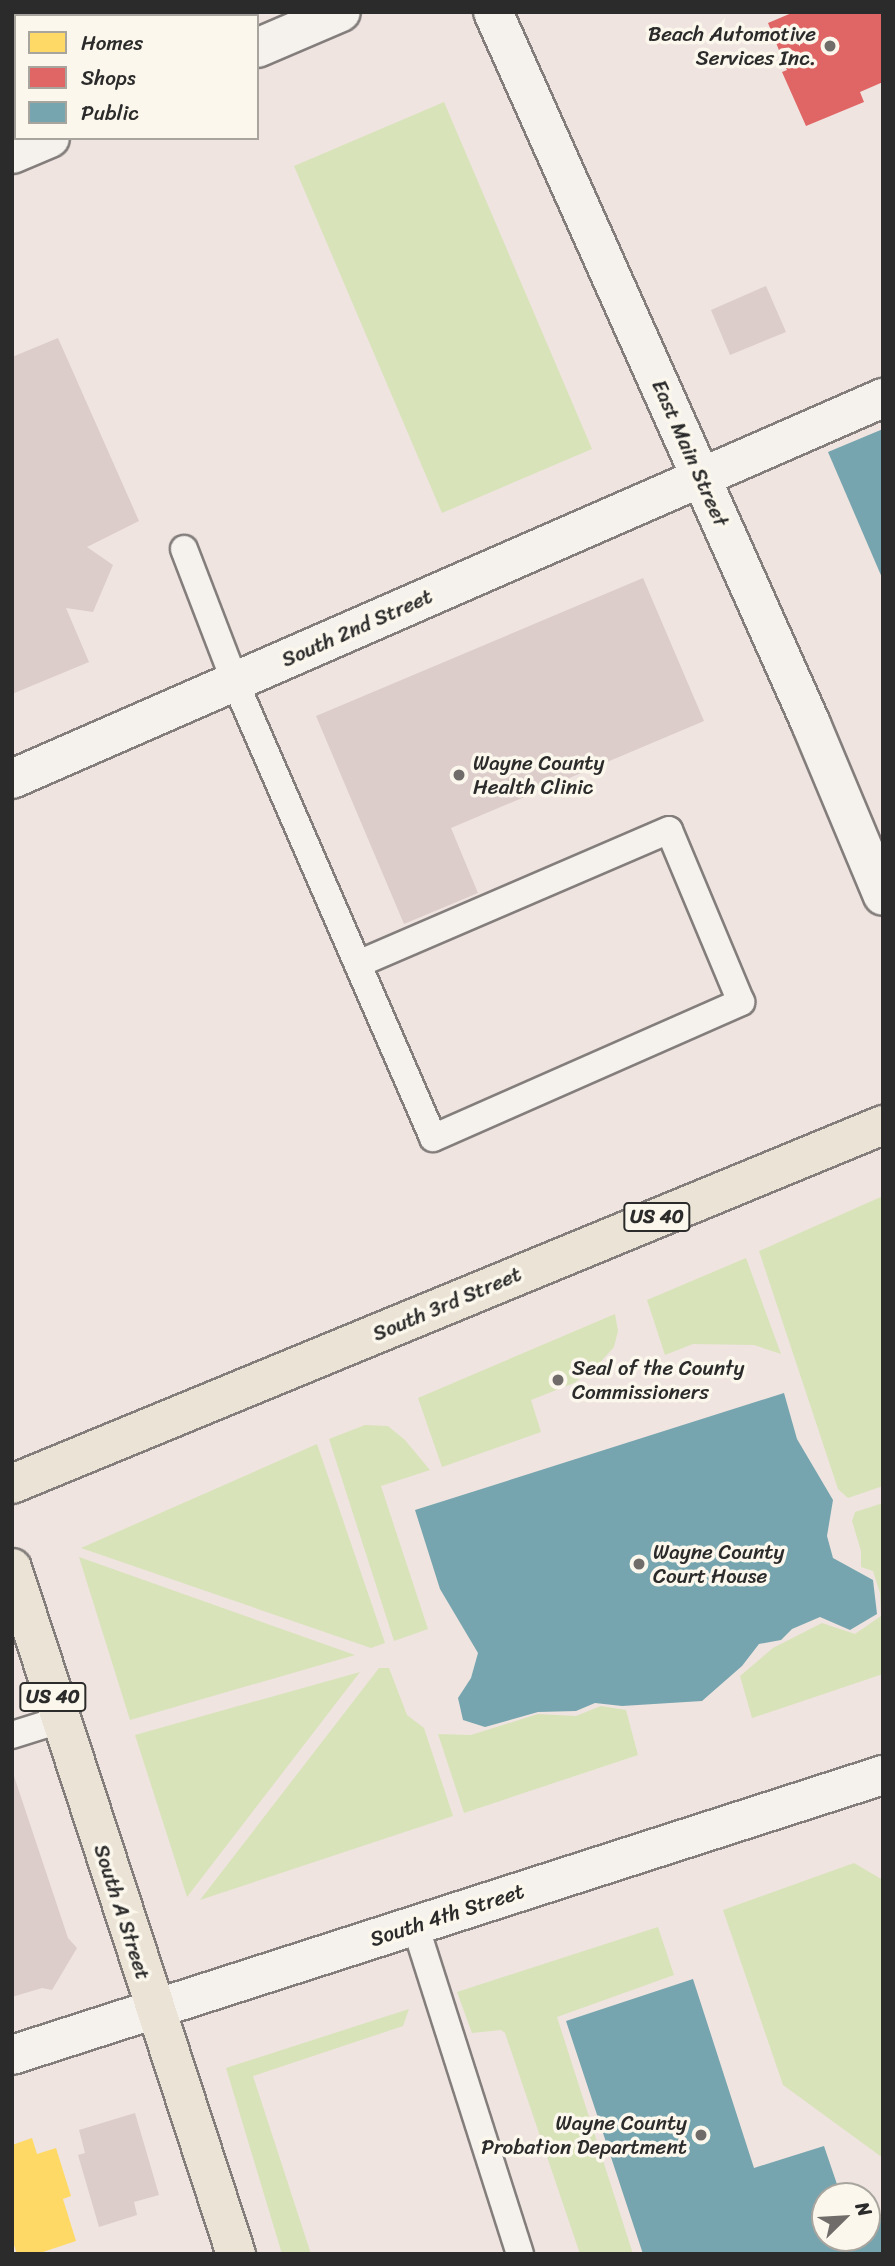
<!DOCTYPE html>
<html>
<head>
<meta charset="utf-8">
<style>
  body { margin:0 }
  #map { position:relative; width:895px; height:2266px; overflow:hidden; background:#efe4df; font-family:Sriracha,sans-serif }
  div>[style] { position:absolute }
  .green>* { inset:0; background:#d8e3ba }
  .homes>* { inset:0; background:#ffd966 }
  .shops>* { inset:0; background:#e06666 }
  .public>* { inset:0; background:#76a5af }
  .building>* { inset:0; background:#dccdcb }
  .roads { filter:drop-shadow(2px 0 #837e7c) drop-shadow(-2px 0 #837e7c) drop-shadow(0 2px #837e7c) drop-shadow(0 -2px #837e7c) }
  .lane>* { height:26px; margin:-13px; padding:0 13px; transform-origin:13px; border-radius:13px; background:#f5f2ee }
  .street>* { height:38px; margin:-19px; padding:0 19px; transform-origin:19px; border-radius:19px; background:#f5f2ee }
  .primary>* { height:38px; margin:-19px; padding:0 19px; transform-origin:19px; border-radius:19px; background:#ebe4d6 }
  .dots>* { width:19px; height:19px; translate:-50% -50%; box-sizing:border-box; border:4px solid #fbf7ec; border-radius:50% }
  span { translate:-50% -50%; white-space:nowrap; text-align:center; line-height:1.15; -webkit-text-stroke:7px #fbf7ec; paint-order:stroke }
  .shield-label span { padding:2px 5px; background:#fbf7ec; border:2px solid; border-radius:5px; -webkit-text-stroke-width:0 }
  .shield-label { font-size:19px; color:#2b2b2b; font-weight:700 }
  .poi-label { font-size:21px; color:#2b2b2b }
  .right { translate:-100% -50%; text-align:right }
  .left { translate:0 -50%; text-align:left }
  .street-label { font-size:21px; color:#2b2b2b }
  .frame { position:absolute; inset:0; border:14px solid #2b2b2b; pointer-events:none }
  .legend { position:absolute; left:14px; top:14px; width:245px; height:126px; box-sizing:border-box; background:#fbf7ec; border:2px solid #a8a59f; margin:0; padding:9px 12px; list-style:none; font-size:21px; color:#2b2b2b }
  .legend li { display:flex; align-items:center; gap:14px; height:35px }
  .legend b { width:35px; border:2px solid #a8a59f }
  .north { position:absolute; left:811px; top:2182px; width:70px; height:70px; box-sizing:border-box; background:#fbf7ec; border:2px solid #a8a59f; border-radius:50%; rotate:66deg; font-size:19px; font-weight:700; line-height:28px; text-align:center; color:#2b2b2b }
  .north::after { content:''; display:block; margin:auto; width:24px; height:32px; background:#706c6a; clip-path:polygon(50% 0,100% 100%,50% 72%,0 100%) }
</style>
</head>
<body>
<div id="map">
  <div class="green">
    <i style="clip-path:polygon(444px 102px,592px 449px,442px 513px,294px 166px)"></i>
    <i style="clip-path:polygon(883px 1196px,883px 1486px,848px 1498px,838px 1489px,759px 1251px)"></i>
    <i style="clip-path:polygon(746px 1258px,781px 1354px,754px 1345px,693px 1344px,665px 1355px,647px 1300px)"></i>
    <i style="clip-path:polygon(615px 1314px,618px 1331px,614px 1347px,595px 1368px,574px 1383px,531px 1400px,541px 1432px,442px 1467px,418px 1398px)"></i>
    <i style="clip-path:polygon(365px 1425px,388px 1426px,405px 1440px,430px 1470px,381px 1486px,428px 1629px,394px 1641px,329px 1439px)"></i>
    <i style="clip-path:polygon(317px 1444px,385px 1643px,371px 1648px,81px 1548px)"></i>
    <i style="clip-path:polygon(883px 1503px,883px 1674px,752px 1718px,740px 1676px,773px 1648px,822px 1623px,855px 1634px,881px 1616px,880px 1593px,873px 1571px,861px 1567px,861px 1551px,852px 1521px,855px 1512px)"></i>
    <i style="clip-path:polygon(79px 1557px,355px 1655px,130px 1720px)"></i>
    <i style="clip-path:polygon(379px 1668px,389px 1668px,407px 1715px,424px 1728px,453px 1816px,200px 1900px)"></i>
    <i style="clip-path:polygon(360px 1672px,187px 1897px,135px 1735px)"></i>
    <i style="clip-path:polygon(601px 1706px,626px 1710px,638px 1755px,464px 1813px,438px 1734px,471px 1735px,538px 1714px,576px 1716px)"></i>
    <i style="clip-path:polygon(854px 1863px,883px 1880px,883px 2158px,783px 2085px,723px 1910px)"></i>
    <i style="clip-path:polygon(658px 1927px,674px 1975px,557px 2017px,633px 2254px,580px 2254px,505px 2033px,501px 2030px,472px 2033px,457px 1992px)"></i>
    <i style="clip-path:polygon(409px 2009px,403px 2026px,253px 2076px,311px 2254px,282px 2254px,226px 2068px)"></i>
  </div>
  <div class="homes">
    <i style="clip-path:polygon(32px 2138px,37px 2154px,56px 2148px,71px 2196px,63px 2199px,76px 2241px,37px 2254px,17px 2254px,12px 2239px,12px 2145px)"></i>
  </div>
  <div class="shops">
    <i style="clip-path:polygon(794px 12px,883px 12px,883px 82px,860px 92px,864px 102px,806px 126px,782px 72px,787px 70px,768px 23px)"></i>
  </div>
  <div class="public">
    <i style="clip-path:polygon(883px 429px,883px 580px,828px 452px)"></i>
    <i style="clip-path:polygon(784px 1393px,797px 1439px,833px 1500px,827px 1536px,833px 1558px,873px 1580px,877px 1614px,850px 1630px,820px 1617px,792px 1629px,781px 1640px,759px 1644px,742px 1666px,702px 1701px,622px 1706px,595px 1703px,576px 1711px,538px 1712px,485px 1727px,463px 1720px,458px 1698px,471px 1678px,478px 1653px,440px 1589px,415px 1510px)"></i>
    <i style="clip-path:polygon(693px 1979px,754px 2168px,824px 2146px,841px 2196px,825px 2196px,825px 2238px,867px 2238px,867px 2220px,883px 2215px,883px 2254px,643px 2254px,566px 2021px)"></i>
  </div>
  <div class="building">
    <i style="clip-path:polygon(12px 12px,73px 12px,75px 16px,16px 16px,16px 70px,12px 71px)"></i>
    <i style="clip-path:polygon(766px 286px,786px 332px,730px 355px,711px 310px)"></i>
    <i style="clip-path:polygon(58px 338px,139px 521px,87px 547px,113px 565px,93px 612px,66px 608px,89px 662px,12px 694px,12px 357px)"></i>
    <i style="clip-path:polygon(643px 578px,704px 721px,451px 828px,478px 893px,404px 924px,316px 716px)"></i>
    <i style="clip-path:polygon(12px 1770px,68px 1938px,77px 1948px,52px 1990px,42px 1988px,12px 1997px)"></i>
    <i style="clip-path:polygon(135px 2113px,159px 2195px,134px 2202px,137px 2215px,99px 2227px,78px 2155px,85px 2153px,79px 2130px)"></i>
  </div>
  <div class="roads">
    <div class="lane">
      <i style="left:184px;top:549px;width:142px;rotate:69deg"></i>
      <i style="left:235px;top:682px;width:497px;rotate:66.5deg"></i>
      <i style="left:433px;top:1138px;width:337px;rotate:-23.8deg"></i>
      <i style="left:741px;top:1002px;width:186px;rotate:-112.7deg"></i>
      <i style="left:669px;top:830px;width:339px;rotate:156.7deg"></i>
      <i style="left:12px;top:1735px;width:50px;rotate:-17.4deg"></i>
      <i style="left:415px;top:1925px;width:345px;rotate:72.3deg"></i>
    </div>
    <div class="street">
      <i style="left:493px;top:12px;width:780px;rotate:65.93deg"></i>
      <i style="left:811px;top:724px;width:186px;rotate:67.3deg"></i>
      <i style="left:257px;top:48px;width:91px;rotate:-23.2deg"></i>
      <i style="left:12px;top:154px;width:41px;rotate:-22.8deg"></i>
      <i style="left:12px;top:779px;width:951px;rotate:-23.63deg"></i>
      <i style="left:12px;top:2055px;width:915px;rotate:-17.82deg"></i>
    </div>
    <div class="primary">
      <i style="left:12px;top:1484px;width:942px;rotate:-22.4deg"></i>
      <i style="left:12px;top:1568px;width:722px;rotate:71.92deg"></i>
    </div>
  </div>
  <div class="dots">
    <i style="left:830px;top:46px;background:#706c6a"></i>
    <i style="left:459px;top:775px;background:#706c6a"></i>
    <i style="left:558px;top:1380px;background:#706c6a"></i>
    <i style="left:639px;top:1564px;background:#706c6a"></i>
    <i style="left:701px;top:2135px;background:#706c6a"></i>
  </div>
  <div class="shield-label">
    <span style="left:657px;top:1217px">US 40</span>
    <span style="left:53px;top:1697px">US 40</span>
  </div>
  <div class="poi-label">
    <span class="right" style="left:816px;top:46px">Beach Automotive<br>Services Inc.</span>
    <span class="left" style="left:473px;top:775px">Wayne County<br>Health Clinic</span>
    <span class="left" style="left:572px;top:1380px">Seal of the County<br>Commissioners</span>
    <span class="left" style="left:653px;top:1564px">Wayne County<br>Court House</span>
    <span class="right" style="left:687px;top:2135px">Wayne County<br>Probation Department</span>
  </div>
  <div class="street-label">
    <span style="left:690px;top:453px;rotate:66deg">East Main Street</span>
    <span style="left:357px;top:628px;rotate:-24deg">South 2nd Street</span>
    <span style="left:447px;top:1304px;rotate:-23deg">South 3rd Street</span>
    <span style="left:122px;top:1912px;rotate:72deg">South A Street</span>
    <span style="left:447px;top:1915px;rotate:-18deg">South 4th Street</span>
  </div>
  <div class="frame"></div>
  <ul class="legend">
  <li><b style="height:19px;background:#ffd966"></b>Homes</li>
  <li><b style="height:19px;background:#e06666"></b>Shops</li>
  <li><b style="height:19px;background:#76a5af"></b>Public</li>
  </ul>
  <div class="north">N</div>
</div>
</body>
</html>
